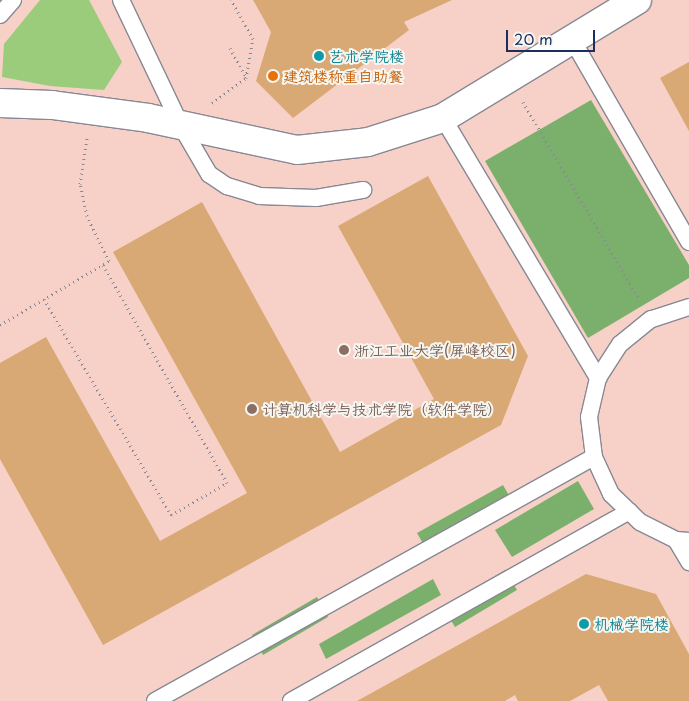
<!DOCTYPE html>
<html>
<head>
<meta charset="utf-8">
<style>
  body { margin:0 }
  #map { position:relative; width:689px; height:701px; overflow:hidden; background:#f5e0c9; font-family:"Playpen Sans","LXGW WenKai TC",sans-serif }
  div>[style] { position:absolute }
  .built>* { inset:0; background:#f7d1c7 }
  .green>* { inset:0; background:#9acc7c }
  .forest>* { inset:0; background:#7bb06c }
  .building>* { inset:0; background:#d8a974 }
  .path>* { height:3px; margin-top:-1.5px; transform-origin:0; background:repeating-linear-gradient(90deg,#888894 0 1px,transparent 0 5px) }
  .roads { filter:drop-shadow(1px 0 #888894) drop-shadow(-1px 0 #888894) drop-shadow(0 1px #888894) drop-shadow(0 -1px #888894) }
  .service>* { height:16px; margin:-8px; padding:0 8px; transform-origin:8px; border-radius:8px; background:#fff }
  .minor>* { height:28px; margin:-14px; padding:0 14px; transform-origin:14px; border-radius:14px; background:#fff }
  .dots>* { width:14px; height:14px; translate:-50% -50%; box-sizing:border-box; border:2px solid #f6f6f2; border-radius:50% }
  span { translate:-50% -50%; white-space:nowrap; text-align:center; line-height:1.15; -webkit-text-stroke:4px #f6f6f2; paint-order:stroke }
  .culture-label { font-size:15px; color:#0d838f }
  .left { translate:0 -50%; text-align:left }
  .food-label { font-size:15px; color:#c56008 }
  .education-label { font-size:15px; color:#785e54 }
  .scale { position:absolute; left:506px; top:30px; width:89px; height:22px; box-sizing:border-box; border:2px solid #1b2f5e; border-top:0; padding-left:6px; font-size:15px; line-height:18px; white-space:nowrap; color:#1b2f5e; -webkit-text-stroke:4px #f6f6f2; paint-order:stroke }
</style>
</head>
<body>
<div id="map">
  <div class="built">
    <i style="clip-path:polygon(0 0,689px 0,689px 701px,0 701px)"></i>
  </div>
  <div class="green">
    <i style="clip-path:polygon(40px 0,89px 0,122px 62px,104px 90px,50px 86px,2px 77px,4px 44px)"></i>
  </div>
  <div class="forest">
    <i style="clip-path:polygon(591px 100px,689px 265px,689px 278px,588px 338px,485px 161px)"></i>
    <i style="clip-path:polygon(578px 481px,594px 509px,512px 557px,495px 530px)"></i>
    <i style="clip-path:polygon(503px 485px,515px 506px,429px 554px,417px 533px)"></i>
    <i style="clip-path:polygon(505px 570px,517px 590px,455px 627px,443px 607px)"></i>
    <i style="clip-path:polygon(433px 579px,441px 595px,326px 659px,319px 644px)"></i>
    <i style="clip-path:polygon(317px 597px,328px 617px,263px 655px,252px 635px)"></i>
  </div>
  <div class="building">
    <i style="clip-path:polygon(253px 0,452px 0,404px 22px,409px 30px,293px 118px,256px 81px,271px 32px)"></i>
    <i style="clip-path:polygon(689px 62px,689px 131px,660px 78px)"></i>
    <i style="clip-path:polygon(428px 176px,528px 356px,501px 425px,103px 645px,0 459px,0 363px,46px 337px,160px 541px,247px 493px,113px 252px,202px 202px,340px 452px,434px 399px,338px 226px)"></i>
    <i style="clip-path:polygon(586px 574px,656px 594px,689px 654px,689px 701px,608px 701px,599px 685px,570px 701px,518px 701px,515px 695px,505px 701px,357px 701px)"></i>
  </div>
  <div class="path">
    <i style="left:230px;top:48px;width:33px;rotate:61deg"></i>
    <i style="left:523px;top:102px;width:229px;rotate:59.5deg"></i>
    <i style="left:212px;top:103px;width:42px;rotate:-36.3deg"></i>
    <i style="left:246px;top:78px;width:40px;rotate:-80deg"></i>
    <i style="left:253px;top:39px;width:45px;rotate:-119.4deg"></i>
    <i style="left:44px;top:299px;width:251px;rotate:59.5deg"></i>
    <i style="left:171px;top:515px;width:64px;rotate:-29.7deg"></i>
    <i style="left:227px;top:483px;width:251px;rotate:-119.6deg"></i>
    <i style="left:0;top:325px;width:126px;rotate:-30.4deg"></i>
    <i style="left:109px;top:261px;width:50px;rotate:-116.1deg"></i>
    <i style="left:87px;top:216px;width:33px;rotate:-102deg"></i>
    <i style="left:80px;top:184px;width:47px;rotate:-81.3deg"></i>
  </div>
  <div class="roads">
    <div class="service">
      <i style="left:121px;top:0;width:140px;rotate:64.5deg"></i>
      <i style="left:181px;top:126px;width:56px;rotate:59.7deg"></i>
      <i style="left:209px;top:174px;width:22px;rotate:34deg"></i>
      <i style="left:227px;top:186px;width:34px;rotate:17deg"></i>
      <i style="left:259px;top:196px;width:57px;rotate:2deg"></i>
      <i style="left:316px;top:198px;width:48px;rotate:-9.7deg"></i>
      <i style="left:0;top:15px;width:20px;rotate:-49deg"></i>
      <i style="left:573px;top:41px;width:232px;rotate:60deg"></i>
      <i style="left:443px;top:118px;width:303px;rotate:59.2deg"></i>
      <i style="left:689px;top:307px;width:40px;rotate:162deg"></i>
      <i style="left:651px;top:319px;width:40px;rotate:141deg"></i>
      <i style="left:620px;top:344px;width:40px;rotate:122.9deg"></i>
      <i style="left:598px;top:378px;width:40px;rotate:103deg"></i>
      <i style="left:589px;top:417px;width:40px;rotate:82.9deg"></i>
      <i style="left:594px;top:457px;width:41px;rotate:65.3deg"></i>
      <i style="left:611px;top:494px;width:40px;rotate:44deg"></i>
      <i style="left:640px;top:522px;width:40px;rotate:26.6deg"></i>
      <i style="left:676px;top:540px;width:13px;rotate:4deg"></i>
      <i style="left:676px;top:540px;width:26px;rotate:59deg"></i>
      <i style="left:155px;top:701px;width:502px;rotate:-29.07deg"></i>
      <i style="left:291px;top:701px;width:388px;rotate:-29.3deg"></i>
    </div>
    <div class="minor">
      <i style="left:0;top:103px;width:52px;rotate:2.2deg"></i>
      <i style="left:52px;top:105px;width:97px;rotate:7.7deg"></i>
      <i style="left:148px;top:118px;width:152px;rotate:12.1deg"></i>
      <i style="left:297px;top:150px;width:71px;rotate:-6.4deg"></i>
      <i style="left:368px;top:142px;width:79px;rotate:-17.7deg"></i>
      <i style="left:443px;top:118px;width:227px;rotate:-31.3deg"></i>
    </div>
  </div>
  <div class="dots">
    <i style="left:319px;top:56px;background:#0f9aa8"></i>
    <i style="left:273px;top:76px;background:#e8710a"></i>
    <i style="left:344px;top:350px;background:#8d6e63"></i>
    <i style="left:252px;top:409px;background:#8d6e63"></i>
    <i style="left:584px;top:624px;background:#0f9aa8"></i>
  </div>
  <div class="culture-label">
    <span class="left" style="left:329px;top:56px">艺术学院楼</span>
    <span class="left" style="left:594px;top:624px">机械学院楼</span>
  </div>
  <div class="food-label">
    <span class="left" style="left:283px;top:76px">建筑楼称重自助餐</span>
  </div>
  <div class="education-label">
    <span class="left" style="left:354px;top:350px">浙江工业大学(屏峰校区)</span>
    <span class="left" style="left:262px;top:409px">计算机科学与技术学院（软件学院）</span>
  </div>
  <div class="scale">20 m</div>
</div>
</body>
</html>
